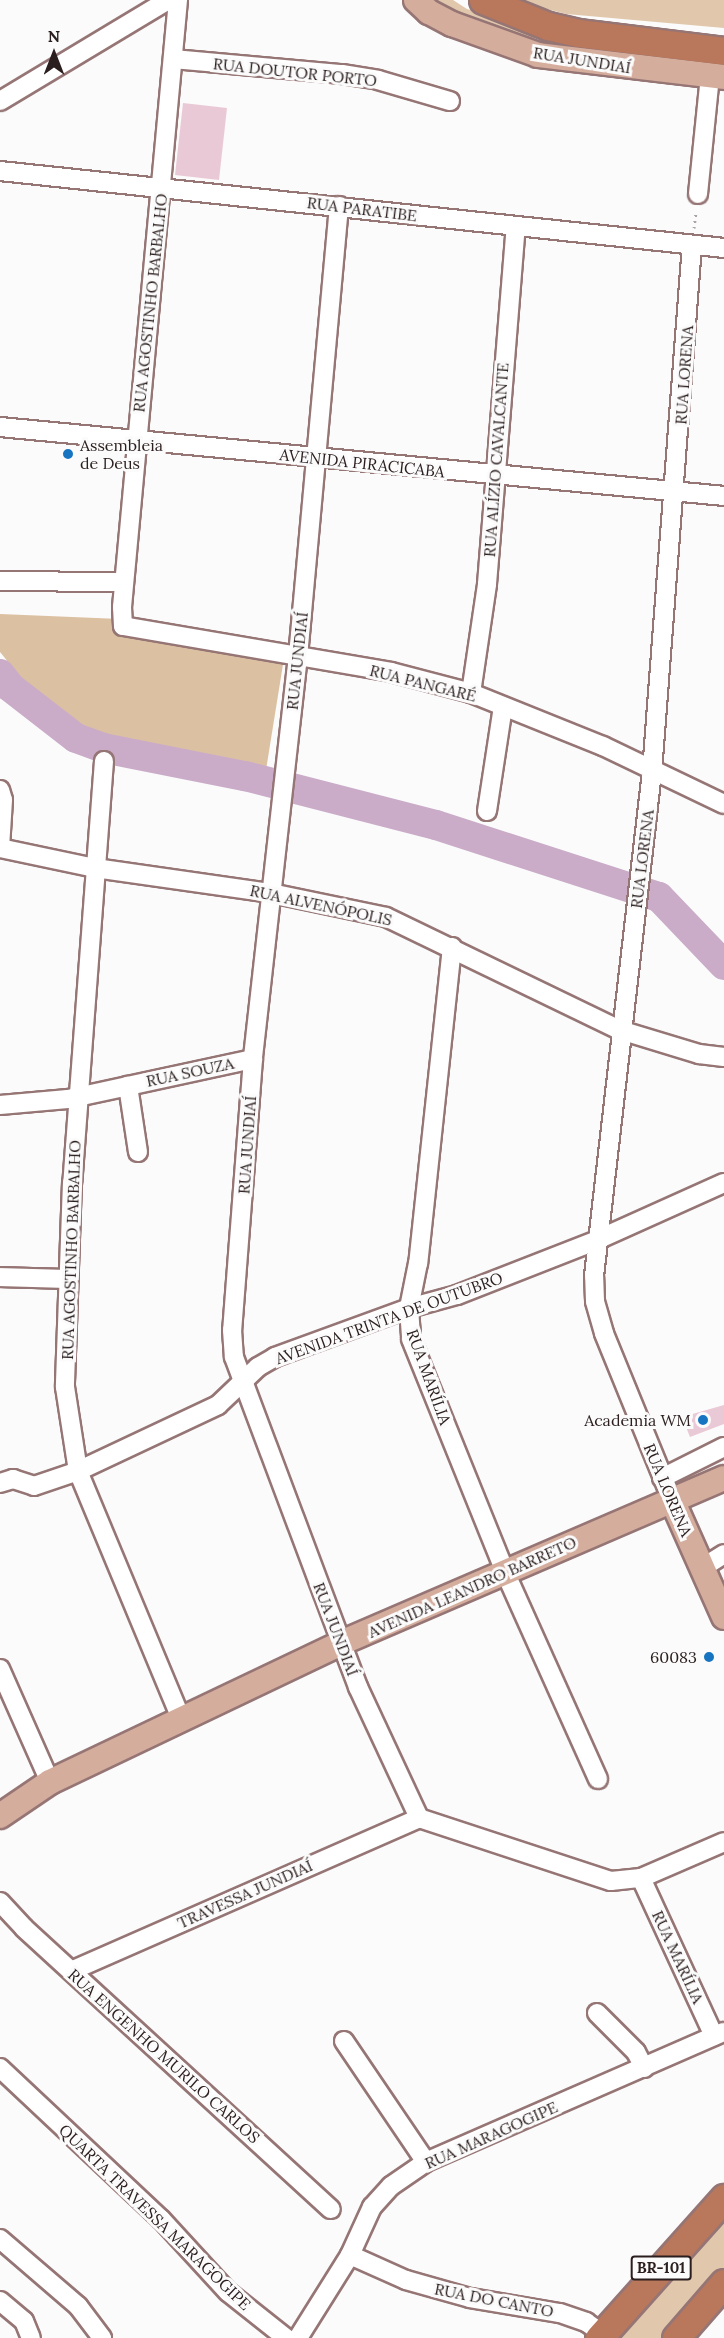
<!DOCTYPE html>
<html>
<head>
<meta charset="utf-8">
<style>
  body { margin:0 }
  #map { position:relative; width:724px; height:2338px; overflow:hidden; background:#fbfbfb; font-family:Lora,serif }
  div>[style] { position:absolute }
  .green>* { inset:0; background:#e1c8ad }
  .forest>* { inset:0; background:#dcc0a2 }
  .river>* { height:30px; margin:-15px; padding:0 15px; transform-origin:15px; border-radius:15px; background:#caacc9 }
  .building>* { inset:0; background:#eac9d6 }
  .path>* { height:3px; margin-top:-1.5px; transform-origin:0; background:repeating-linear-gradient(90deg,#aaa5a5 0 1.5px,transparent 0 6px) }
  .roads { filter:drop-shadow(2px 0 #967575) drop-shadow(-2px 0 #967575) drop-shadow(0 2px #967575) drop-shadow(0 -2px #967575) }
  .minor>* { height:18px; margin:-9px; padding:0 9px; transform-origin:9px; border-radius:9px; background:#fff }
  .major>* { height:24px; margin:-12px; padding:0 12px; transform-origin:12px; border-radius:12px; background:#d5ad9d }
  .highway>* { height:27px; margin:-13.5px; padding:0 13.5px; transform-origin:13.5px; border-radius:13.5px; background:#b9775b }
  .dots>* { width:16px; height:16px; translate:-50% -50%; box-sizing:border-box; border:3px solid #fbfbfb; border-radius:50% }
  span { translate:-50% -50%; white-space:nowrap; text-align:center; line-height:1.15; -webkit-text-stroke:6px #fbfbfb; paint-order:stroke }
  .shield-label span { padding:2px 4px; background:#fbfbfb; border:2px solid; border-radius:4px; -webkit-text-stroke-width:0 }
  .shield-label { font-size:15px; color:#2b1e1e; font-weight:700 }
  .street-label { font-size:16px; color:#2b1e1e }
  .poi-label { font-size:16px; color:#2b1e1e }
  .left { translate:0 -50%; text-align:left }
  .right { translate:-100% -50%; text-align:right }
  .north { position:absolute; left:24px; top:24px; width:60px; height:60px; -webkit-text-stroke:4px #fbfbfb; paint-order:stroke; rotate:0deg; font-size:16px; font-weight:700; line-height:24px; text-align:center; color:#2b1e1e }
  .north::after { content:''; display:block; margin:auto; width:21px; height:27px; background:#2b1e1e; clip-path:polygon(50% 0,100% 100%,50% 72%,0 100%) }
</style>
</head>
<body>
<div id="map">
  <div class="green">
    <i style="clip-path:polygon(422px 0,453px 0,467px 9px,518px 23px,724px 59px,524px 37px,470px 23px)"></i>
    <i style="clip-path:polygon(513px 0,724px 0,724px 28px,566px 14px)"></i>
    <i style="clip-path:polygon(724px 2208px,724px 2274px,666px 2338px,608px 2338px)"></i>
  </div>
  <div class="forest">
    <i style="clip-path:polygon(0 614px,120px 619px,284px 658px,266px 770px,103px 748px,21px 678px,0 652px)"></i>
  </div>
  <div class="river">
    <i style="left:0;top:674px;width:16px;rotate:52deg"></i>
    <i style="left:10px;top:687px;width:83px;rotate:37.7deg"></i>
    <i style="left:76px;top:738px;width:29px;rotate:20deg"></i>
    <i style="left:103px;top:748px;width:145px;rotate:11.2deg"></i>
    <i style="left:245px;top:776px;width:197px;rotate:14.4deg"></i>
    <i style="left:436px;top:825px;width:234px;rotate:17.9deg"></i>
    <i style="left:659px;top:897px;width:94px;rotate:46.3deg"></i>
  </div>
  <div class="building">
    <i style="clip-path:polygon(183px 103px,227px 108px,219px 180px,175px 175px)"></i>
    <i style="clip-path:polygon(724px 1405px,724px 1424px,690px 1437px,682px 1417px)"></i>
  </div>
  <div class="path">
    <i style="left:694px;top:228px;width:17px;rotate:-83deg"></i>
  </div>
  <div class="roads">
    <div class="minor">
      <i style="left:178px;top:0;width:610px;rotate:95.27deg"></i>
      <i style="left:122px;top:607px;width:19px;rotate:87deg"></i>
      <i style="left:123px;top:626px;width:272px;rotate:9.7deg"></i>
      <i style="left:391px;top:672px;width:83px;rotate:14.7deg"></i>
      <i style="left:471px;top:693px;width:142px;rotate:21.9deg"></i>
      <i style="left:603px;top:746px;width:134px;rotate:25.6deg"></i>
      <i style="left:173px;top:59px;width:170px;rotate:5.1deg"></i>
      <i style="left:342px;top:74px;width:36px;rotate:9deg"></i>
      <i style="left:378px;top:80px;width:75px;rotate:16.3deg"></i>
      <i style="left:0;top:101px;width:196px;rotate:-31deg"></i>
      <i style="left:0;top:171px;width:728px;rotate:6.07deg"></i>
      <i style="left:698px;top:194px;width:119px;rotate:-84.2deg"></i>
      <i style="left:339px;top:206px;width:452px;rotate:95.2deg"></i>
      <i style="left:298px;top:656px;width:406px;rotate:96.4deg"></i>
      <i style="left:253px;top:1059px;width:272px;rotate:94.4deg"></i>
      <i style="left:232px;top:1330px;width:27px;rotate:86deg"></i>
      <i style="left:234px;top:1357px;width:353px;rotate:69.4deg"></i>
      <i style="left:358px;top:1687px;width:145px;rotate:65deg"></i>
      <i style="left:419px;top:1818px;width:202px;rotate:18.2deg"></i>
      <i style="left:611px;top:1881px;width:30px;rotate:-6deg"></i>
      <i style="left:641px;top:1878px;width:90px;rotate:-23.4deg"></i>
      <i style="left:0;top:427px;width:727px;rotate:5.44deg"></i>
      <i style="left:0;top:581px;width:124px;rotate:0.5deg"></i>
      <i style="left:471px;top:693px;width:110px;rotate:-81.6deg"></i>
      <i style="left:487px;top:584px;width:359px;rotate:-85.4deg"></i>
      <i style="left:104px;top:761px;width:422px;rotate:94.3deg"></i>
      <i style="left:72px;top:1182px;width:205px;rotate:92deg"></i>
      <i style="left:65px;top:1387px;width:85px;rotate:81.2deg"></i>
      <i style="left:78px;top:1471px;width:268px;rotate:67.4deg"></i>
      <i style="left:0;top:790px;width:10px;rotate:73deg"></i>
      <i style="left:3px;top:800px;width:48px;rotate:93.6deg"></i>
      <i style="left:487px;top:811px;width:106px;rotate:-81.3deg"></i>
      <i style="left:0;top:848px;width:97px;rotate:11.9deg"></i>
      <i style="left:95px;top:868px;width:178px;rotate:8.1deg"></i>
      <i style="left:271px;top:893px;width:117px;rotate:11.8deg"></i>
      <i style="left:386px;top:917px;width:260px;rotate:25.8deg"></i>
      <i style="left:620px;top:1030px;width:83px;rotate:16.9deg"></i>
      <i style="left:699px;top:1054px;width:25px;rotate:7deg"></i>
      <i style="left:452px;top:947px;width:318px;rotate:96.1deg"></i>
      <i style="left:418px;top:1263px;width:46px;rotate:101.3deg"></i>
      <i style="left:409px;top:1308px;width:31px;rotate:86deg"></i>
      <i style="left:411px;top:1339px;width:251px;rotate:68deg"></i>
      <i style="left:505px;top:1572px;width:227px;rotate:65.8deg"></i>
      <i style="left:0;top:1105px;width:68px;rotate:-5deg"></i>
      <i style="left:68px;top:1099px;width:61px;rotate:-12.2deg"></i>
      <i style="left:138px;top:1152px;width:67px;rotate:-98.6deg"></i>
      <i style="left:128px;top:1086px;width:128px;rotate:-12.2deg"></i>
      <i style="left:0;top:1277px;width:67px;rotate:1.7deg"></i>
      <i style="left:662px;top:1478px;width:69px;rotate:-26.6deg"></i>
      <i style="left:0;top:1483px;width:14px;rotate:-17deg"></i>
      <i style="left:13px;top:1479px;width:22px;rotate:18deg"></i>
      <i style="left:34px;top:1486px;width:46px;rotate:-18.8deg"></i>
      <i style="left:78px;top:1471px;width:155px;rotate:-25.2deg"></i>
      <i style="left:218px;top:1405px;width:55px;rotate:-43.5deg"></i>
      <i style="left:258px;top:1367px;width:20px;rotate:-30deg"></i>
      <i style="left:275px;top:1357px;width:143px;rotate:-20.1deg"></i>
      <i style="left:409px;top:1308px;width:50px;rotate:-15.2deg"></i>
      <i style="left:457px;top:1295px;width:150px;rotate:-21.4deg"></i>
      <i style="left:597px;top:1240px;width:139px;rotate:-24.2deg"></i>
      <i style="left:672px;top:1500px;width:180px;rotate:-112.2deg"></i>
      <i style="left:604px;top:1333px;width:33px;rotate:-106deg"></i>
      <i style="left:595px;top:1301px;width:25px;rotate:-92deg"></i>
      <i style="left:594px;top:1276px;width:507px;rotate:-83.44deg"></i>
      <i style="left:652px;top:772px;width:529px;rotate:-85.66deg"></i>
      <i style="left:702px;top:1568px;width:26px;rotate:-32deg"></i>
      <i style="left:0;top:1669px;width:124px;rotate:66.1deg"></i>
      <i style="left:641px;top:1878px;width:174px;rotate:65.2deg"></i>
      <i style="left:0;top:1902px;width:35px;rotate:47deg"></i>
      <i style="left:24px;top:1928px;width:416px;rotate:42.5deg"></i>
      <i style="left:71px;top:1971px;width:380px;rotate:-23.7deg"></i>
      <i style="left:597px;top:2013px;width:55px;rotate:45deg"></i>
      <i style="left:636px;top:2052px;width:18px;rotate:63deg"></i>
      <i style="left:344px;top:2041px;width:146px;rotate:55.9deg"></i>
      <i style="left:0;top:2068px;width:221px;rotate:43.2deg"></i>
      <i style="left:161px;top:2219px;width:99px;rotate:47.5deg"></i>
      <i style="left:228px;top:2292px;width:74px;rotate:38.4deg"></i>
      <i style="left:0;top:2239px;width:103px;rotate:40.7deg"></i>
      <i style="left:78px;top:2306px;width:40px;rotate:53deg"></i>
      <i style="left:350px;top:2255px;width:61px;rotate:24.1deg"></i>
      <i style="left:406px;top:2280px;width:66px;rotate:15.7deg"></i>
      <i style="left:470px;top:2298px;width:91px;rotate:9.5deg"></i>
      <i style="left:560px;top:2313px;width:28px;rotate:19deg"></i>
      <i style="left:586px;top:2322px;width:21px;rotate:35deg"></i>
      <i style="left:0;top:2301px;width:31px;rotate:40deg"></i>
      <i style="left:24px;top:2321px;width:18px;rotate:68deg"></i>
      <i style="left:298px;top:2338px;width:98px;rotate:-57.9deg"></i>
      <i style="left:350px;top:2255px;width:53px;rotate:-65.4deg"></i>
      <i style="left:372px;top:2207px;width:28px;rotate:-48deg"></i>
      <i style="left:391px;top:2186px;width:42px;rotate:-34.4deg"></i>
      <i style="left:426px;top:2162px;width:325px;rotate:-23.6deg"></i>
    </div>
    <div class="major">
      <i style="left:416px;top:0;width:18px;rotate:43deg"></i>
      <i style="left:429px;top:12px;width:26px;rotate:28deg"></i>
      <i style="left:452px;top:24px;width:91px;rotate:19.8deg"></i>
      <i style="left:538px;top:55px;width:187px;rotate:6.7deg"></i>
      <i style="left:672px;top:1500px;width:128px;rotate:66deg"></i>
      <i style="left:0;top:1816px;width:60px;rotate:-34.2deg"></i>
      <i style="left:50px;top:1782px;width:322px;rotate:-25.5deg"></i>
      <i style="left:341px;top:1643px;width:417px;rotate:-23.3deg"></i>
    </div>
    <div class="highway">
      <i style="left:483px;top:0;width:70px;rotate:21.8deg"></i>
      <i style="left:548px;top:26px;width:31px;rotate:13deg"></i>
      <i style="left:578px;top:33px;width:147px;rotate:7deg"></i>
      <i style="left:599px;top:2338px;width:188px;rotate:-48.2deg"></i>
      <i style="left:676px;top:2338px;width:73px;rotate:-48.9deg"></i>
    </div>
  </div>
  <div class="dots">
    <i style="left:68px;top:454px;background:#1674c1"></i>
    <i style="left:703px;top:1420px;background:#1674c1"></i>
    <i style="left:709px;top:1657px;background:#1674c1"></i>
  </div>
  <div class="shield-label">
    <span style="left:661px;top:2268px">BR-101</span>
  </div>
  <div class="street-label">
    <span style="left:582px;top:60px;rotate:9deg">RUA JUNDIAÍ</span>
    <span style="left:295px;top:72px;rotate:6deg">RUA DOUTOR PORTO</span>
    <span style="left:362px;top:209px;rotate:7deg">RUA PARATIBE</span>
    <span style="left:150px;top:303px;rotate:-84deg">RUA AGOSTINHO BARBALHO</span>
    <span style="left:684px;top:375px;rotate:-86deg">RUA LORENA</span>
    <span style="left:496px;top:460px;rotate:-86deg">RUA ALÍZIO CAVALCANTE</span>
    <span style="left:362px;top:463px;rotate:6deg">AVENIDA PIRACICABA</span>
    <span style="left:297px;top:661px;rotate:-84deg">RUA JUNDIAÍ</span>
    <span style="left:423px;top:683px;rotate:14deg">RUA PANGARÉ</span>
    <span style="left:642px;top:859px;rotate:-83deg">RUA LORENA</span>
    <span style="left:321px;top:905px;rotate:12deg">RUA ALVENÓPOLIS</span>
    <span style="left:190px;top:1072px;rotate:-12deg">RUA SOUZA</span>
    <span style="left:247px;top:1145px;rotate:-86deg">RUA JUNDIAÍ</span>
    <span style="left:71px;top:1250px;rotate:-88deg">RUA AGOSTINHO BARBALHO</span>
    <span style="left:389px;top:1318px;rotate:-20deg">AVENIDA TRINTA DE OUTUBRO</span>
    <span style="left:429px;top:1377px;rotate:70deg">RUA MARÍLIA</span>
    <span style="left:668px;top:1490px;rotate:67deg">RUA LORENA</span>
    <span style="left:472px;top:1587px;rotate:-24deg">AVENIDA LEANDRO BARRETO</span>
    <span style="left:336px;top:1629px;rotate:69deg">RUA JUNDIAÍ</span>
    <span style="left:245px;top:1894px;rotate:-24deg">TRAVESSA JUNDIAÍ</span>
    <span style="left:678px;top:1957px;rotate:65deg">RUA MARÍLIA</span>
    <span style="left:164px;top:2056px;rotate:42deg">RUA ENGENHO MURILO CARLOS</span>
    <span style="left:491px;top:2135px;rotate:-24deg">RUA MARAGOGIPE</span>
    <span style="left:155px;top:2217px;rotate:44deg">QUARTA TRAVESSA MARAGOGIPE</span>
    <span style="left:494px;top:2300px;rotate:11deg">RUA DO CANTO</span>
  </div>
  <div class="poi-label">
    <span class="left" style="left:80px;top:454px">Assembleia<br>de Deus</span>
    <span class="right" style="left:691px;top:1420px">Academia WM</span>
    <span class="right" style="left:697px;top:1657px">60083</span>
  </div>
  <div class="north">N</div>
</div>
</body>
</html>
